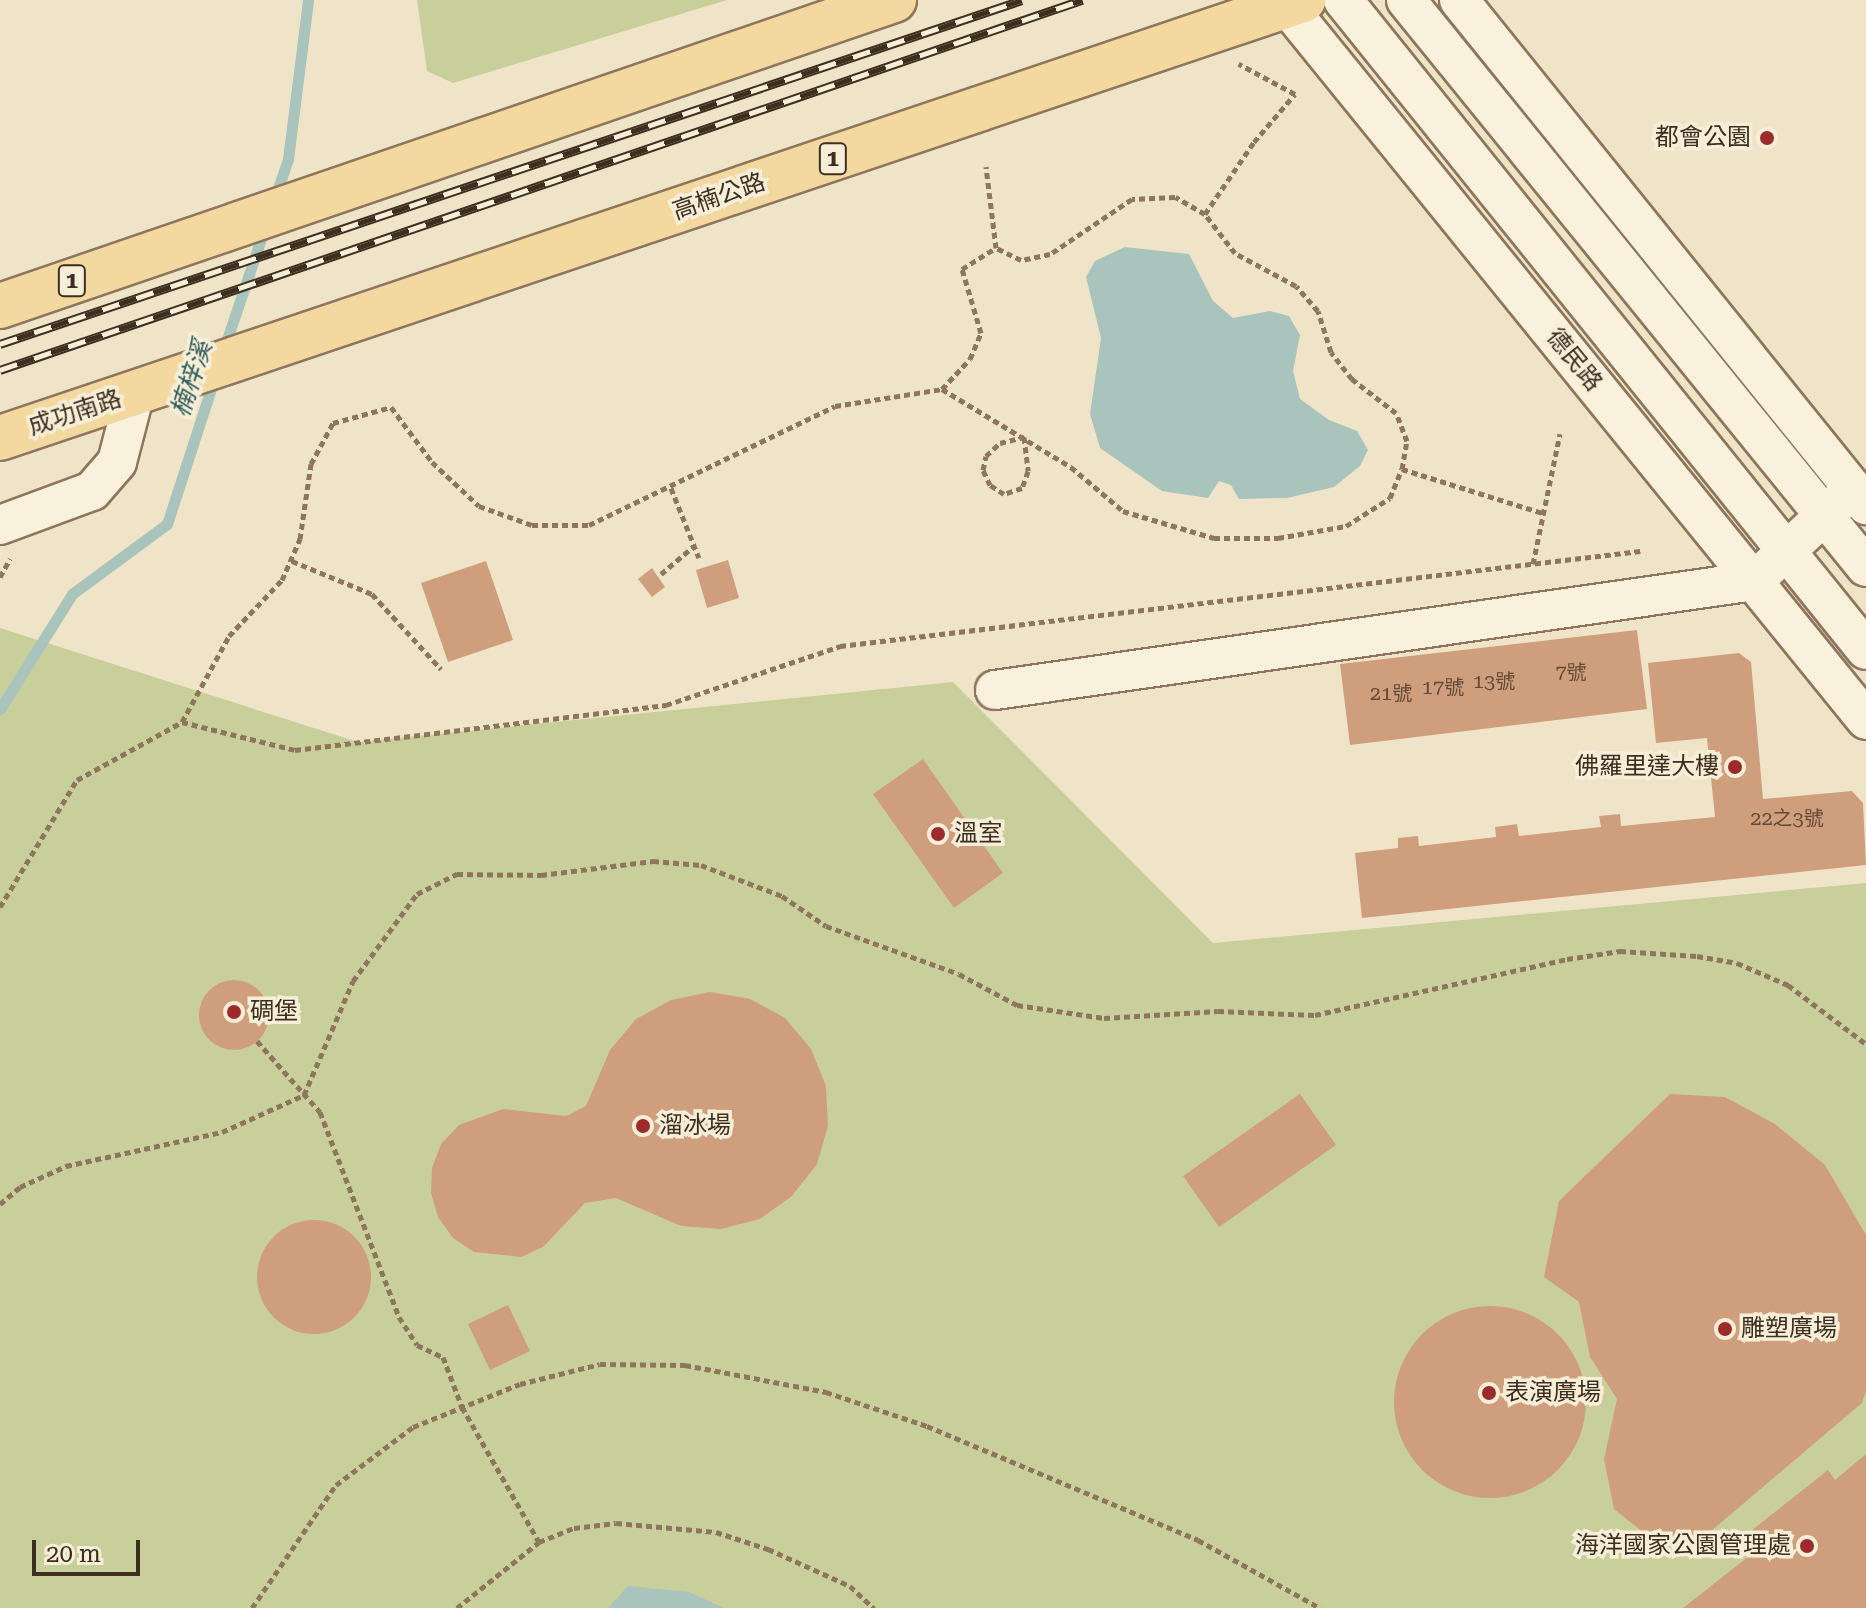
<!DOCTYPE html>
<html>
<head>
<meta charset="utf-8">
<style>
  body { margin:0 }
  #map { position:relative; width:1866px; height:1608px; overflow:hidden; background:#f0e4c8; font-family:"Roboto Serif","Noto Sans TC",serif }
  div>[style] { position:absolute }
  .green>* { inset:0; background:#c9cf9b }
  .water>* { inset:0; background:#a9c4bc }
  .stream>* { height:11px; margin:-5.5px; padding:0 5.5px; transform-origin:5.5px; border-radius:5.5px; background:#a9c4bc }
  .building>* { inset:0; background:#cf9f7d }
  .round { border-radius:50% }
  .path>* { height:5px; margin-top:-2.5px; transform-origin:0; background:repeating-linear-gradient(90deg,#8d765c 0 6px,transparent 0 10px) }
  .roads { filter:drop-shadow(2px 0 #8d765c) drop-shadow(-2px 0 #8d765c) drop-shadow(0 2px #8d765c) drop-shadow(0 -2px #8d765c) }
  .minor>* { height:38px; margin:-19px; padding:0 19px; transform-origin:19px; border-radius:19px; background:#faf1dc }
  .major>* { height:44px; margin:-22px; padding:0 22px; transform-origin:22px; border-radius:22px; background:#f3d9a0 }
  .rail>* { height:9px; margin-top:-4.5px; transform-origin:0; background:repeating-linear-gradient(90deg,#f7eed8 0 18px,#3d2e20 0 36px); box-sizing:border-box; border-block:2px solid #3d2e20 }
  .dots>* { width:22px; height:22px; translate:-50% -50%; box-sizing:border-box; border:4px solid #f7eed8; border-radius:50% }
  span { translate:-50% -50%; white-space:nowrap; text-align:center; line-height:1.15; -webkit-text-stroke:7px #f7eed8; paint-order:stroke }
  .number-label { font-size:20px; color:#624a37 }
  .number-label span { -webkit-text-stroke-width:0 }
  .shield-label span { padding:2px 6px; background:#f7eed8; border:2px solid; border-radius:6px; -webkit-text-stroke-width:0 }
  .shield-label { font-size:22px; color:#3d2e20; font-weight:700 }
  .poi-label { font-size:24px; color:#3d2e20 }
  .right { translate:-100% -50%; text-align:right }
  .left { translate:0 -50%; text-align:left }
  .street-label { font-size:24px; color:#3d2e20 }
  .water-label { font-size:26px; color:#2f5d5a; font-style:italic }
  .scale { position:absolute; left:32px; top:1540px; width:108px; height:36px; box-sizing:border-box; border:4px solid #3d2e20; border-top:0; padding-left:10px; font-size:24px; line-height:28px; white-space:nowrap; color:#3d2e20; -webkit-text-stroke:6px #f7eed8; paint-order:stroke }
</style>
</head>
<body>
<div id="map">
  <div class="green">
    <i style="clip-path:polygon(417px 0,727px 0,453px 83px,427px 71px)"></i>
    <i style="clip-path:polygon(0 628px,358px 742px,953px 682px,1213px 943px,1866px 883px,1866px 1608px,0 1608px)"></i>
  </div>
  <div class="water">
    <i style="clip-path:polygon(1125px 247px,1189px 254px,1213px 301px,1233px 318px,1270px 311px,1289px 316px,1300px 335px,1293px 371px,1300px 399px,1329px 420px,1357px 431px,1368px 450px,1360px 466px,1334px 487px,1287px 498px,1239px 499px,1231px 485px,1219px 481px,1208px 498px,1162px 491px,1100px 448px,1090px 414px,1101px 338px,1086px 277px,1095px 261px)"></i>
    <i style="clip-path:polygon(628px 1586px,689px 1592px,724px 1608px,608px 1608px)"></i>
  </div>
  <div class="stream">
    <i style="left:274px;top:200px;width:43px;rotate:-71.1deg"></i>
    <i style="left:288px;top:159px;width:160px;rotate:-82.8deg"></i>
    <i style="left:223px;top:351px;width:131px;rotate:-71.3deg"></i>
    <i style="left:0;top:709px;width:136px;rotate:-57.9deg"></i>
    <i style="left:72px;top:594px;width:118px;rotate:-36.4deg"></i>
    <i style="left:167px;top:524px;width:152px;rotate:-72deg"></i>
  </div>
  <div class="building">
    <i style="clip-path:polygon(728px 560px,739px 598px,707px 608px,696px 570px)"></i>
    <i style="clip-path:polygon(486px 561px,513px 640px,448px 662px,421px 583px)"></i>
    <i style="clip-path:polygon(652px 568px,665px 587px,652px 597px,638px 579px)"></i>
    <i style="clip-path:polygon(1637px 630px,1647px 709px,1350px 745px,1340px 664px)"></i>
    <i style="clip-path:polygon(1739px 653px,1751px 662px,1763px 799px,1852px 791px,1863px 803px,1866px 865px,1362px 918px,1355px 853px,1398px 848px,1398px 838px,1418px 836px,1419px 846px,1496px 837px,1495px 827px,1517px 824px,1519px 836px,1601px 827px,1599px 816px,1620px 814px,1621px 826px,1715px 817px,1707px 738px,1656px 743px,1648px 663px)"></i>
    <i style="clip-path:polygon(923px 759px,1003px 873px,954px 908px,873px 794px)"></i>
    <i class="round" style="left:199px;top:980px;width:70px;height:70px"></i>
    <i style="clip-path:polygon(710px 992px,750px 999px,785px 1018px,811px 1049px,826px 1086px,828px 1126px,817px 1164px,792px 1196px,760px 1219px,721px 1229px,681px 1226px,616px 1198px,585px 1203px,543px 1247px,521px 1257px,474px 1252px,453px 1238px,438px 1217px,431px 1193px,432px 1168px,441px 1144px,459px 1125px,503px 1109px,566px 1116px,586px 1106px,610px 1050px,636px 1019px,671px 1000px)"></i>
    <i style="clip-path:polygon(1300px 1094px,1336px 1145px,1219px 1227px,1183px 1176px)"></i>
    <i style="clip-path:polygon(1670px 1094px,1725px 1097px,1775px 1124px,1825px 1165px,1866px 1235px,1866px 1391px,1862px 1403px,1704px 1537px,1654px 1541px,1614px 1509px,1604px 1459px,1617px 1399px,1590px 1357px,1579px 1302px,1544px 1277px,1559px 1201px)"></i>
    <i class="round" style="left:257px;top:1220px;width:114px;height:114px"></i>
    <i style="clip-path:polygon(508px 1305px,530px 1351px,490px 1370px,468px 1324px)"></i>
    <i class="round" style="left:1394px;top:1306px;width:192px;height:192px"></i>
    <i style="clip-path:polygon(1866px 1454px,1866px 1608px,1683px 1608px,1753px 1553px,1742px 1538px,1828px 1470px,1835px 1480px)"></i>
  </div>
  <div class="path">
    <i style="left:1205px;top:214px;width:87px;rotate:-55.8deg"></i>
    <i style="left:1254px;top:142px;width:63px;rotate:-49.5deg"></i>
    <i style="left:1295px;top:94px;width:64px;rotate:-151.8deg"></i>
    <i style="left:942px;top:389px;width:151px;rotate:31.2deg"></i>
    <i style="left:1071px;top:467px;width:68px;rotate:40.2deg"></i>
    <i style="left:1123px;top:511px;width:95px;rotate:16.5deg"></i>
    <i style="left:1214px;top:538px;width:64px"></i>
    <i style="left:1278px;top:538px;width:69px;rotate:-10deg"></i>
    <i style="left:1346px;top:526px;width:52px;rotate:-32.5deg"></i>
    <i style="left:1390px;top:498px;width:31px;rotate:-68deg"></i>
    <i style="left:1402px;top:469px;width:28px;rotate:-80deg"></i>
    <i style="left:1407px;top:441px;width:30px;rotate:-111deg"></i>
    <i style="left:1396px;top:413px;width:56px;rotate:-142.3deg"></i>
    <i style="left:1352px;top:379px;width:34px;rotate:-128deg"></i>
    <i style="left:1331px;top:352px;width:43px;rotate:-107.6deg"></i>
    <i style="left:1318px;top:311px;width:33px;rotate:-131deg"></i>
    <i style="left:1296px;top:286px;width:69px;rotate:-151.6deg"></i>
    <i style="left:1235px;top:253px;width:49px;rotate:-127.6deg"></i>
    <i style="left:1205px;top:214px;width:34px;rotate:-150deg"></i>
    <i style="left:1175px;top:197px;width:43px;rotate:177.3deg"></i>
    <i style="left:1132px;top:199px;width:99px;rotate:146.1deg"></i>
    <i style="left:1050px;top:254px;width:30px;rotate:168deg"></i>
    <i style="left:1021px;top:260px;width:28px;rotate:-154deg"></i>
    <i style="left:1024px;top:437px;width:34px;rotate:83deg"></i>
    <i style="left:1028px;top:471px;width:18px;rotate:109deg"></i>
    <i style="left:1022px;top:488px;width:19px;rotate:162deg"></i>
    <i style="left:1004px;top:494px;width:17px;rotate:-147deg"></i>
    <i style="left:990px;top:485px;width:17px;rotate:-115deg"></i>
    <i style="left:983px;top:470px;width:14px;rotate:-78deg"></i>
    <i style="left:986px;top:456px;width:19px;rotate:-43deg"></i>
    <i style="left:1000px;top:443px;width:25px;rotate:-14deg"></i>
    <i style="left:1402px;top:469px;width:147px;rotate:17.4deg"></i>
    <i style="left:671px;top:488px;width:75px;rotate:68.2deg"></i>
    <i style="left:292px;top:561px;width:87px;rotate:22.4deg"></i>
    <i style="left:372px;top:594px;width:102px;rotate:47.4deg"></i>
    <i style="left:1533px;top:564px;width:133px;rotate:-78.3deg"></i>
    <i style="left:661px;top:574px;width:43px;rotate:-40.3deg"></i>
    <i style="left:0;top:577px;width:21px;rotate:-61deg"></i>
    <i style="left:182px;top:722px;width:116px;rotate:13.9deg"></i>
    <i style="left:295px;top:750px;width:374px;rotate:-6.9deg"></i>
    <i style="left:666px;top:705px;width:184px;rotate:-18.7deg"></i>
    <i style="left:840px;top:646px;width:806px;rotate:-6.77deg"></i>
    <i style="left:0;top:907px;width:149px;rotate:-58.8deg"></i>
    <i style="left:77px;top:780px;width:120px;rotate:-28.9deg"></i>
    <i style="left:182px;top:722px;width:98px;rotate:-61.3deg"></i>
    <i style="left:229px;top:636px;width:77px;rotate:-46.6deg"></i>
    <i style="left:282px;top:580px;width:45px;rotate:-66.3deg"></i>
    <i style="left:300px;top:539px;width:76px;rotate:-81.7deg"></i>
    <i style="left:311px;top:464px;width:47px;rotate:-61.8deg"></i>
    <i style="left:333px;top:423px;width:60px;rotate:-15.4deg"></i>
    <i style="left:391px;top:407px;width:69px;rotate:53.3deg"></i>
    <i style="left:432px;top:462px;width:64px;rotate:43.1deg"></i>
    <i style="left:479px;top:506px;width:56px;rotate:19.7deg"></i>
    <i style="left:532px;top:525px;width:57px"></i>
    <i style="left:589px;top:525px;width:273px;rotate:-25.8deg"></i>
    <i style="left:835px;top:406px;width:108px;rotate:-9deg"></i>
    <i style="left:942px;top:389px;width:41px;rotate:-47deg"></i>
    <i style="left:970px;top:359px;width:28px;rotate:-67deg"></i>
    <i style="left:981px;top:333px;width:67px;rotate:-106.5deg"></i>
    <i style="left:962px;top:269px;width:40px;rotate:-32deg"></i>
    <i style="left:996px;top:248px;width:82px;rotate:-97deg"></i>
    <i style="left:257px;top:1041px;width:95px;rotate:48.4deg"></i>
    <i style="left:320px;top:1112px;width:220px;rotate:68.9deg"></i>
    <i style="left:399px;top:1317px;width:33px;rotate:57deg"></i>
    <i style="left:417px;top:1345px;width:29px;rotate:25deg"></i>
    <i style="left:443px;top:1357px;width:53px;rotate:69.2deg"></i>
    <i style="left:462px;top:1407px;width:155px;rotate:60.3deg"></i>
    <i style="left:0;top:1204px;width:26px;rotate:-40deg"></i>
    <i style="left:20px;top:1187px;width:51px;rotate:-24.5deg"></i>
    <i style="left:66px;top:1166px;width:160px;rotate:-12.3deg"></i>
    <i style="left:222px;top:1132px;width:90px;rotate:-24.3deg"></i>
    <i style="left:304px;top:1095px;width:124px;rotate:-66.7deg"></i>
    <i style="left:353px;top:981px;width:108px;rotate:-53.7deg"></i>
    <i style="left:417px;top:894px;width:45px;rotate:-26.6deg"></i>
    <i style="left:457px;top:874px;width:84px;rotate:0.7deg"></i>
    <i style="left:541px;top:875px;width:113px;rotate:-7.1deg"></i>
    <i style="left:653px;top:861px;width:48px;rotate:4.8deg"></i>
    <i style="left:701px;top:865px;width:87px;rotate:20.9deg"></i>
    <i style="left:782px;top:896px;width:53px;rotate:34.3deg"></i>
    <i style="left:826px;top:926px;width:141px;rotate:19.8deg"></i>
    <i style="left:959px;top:974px;width:66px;rotate:28.1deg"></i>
    <i style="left:1017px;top:1005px;width:88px;rotate:8.5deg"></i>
    <i style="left:1104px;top:1018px;width:114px;rotate:-3.5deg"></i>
    <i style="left:1218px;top:1011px;width:97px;rotate:2.4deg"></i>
    <i style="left:1315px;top:1015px;width:258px;rotate:-12.5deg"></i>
    <i style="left:1567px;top:959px;width:54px;rotate:-8.6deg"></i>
    <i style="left:1620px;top:951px;width:77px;rotate:3.7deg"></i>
    <i style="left:1697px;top:956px;width:41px;rotate:9.9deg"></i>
    <i style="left:1737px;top:963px;width:56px;rotate:23.3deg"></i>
    <i style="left:1788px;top:985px;width:98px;rotate:37.1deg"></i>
    <i style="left:252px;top:1608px;width:149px;rotate:-55.7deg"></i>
    <i style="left:336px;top:1485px;width:96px;rotate:-37deg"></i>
    <i style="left:413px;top:1427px;width:115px;rotate:-21.9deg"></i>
    <i style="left:520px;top:1384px;width:82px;rotate:-14deg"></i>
    <i style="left:600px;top:1364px;width:85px;rotate:0.7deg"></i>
    <i style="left:685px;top:1365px;width:144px;rotate:10.8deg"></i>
    <i style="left:826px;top:1392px;width:107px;rotate:18.6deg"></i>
    <i style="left:927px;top:1426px;width:294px;rotate:22.8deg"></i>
    <i style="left:1198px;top:1540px;width:140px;rotate:29.1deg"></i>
    <i style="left:457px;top:1608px;width:105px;rotate:-38.8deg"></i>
    <i style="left:539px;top:1542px;width:38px;rotate:-22deg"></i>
    <i style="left:574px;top:1528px;width:42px;rotate:-6.8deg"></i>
    <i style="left:616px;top:1523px;width:100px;rotate:5.1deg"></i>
    <i style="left:716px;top:1532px;width:55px;rotate:18.1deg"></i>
    <i style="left:768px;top:1549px;width:90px;rotate:24.3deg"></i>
    <i style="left:850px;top:1586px;width:33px;rotate:43deg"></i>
  </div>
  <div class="roads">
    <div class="minor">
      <i style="left:1282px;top:0;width:927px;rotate:50.95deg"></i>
      <i style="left:1343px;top:0;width:834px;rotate:51.18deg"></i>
      <i style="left:1406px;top:0;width:730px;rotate:50.95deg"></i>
      <i style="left:1459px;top:0;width:649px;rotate:51.13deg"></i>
      <i style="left:0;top:525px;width:98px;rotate:-20.3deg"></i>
      <i style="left:92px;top:491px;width:38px;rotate:-49deg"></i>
      <i style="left:117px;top:462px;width:71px;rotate:-75.4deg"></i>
      <i style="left:995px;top:690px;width:767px;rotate:-8.17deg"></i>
      <i style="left:1754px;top:581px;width:135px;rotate:-42.9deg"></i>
    </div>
    <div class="major">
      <i style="left:0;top:306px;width:945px;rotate:-18.9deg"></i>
      <i style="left:0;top:438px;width:1375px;rotate:-18.58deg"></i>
    </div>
  </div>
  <div class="rail">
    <i style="left:0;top:344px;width:1078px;rotate:-18.6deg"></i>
    <i style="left:0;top:370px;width:1144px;rotate:-18.88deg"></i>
  </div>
  <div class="dots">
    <i style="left:1767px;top:138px;background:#9e2a2b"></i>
    <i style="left:1735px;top:767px;background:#9e2a2b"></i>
    <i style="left:938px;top:834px;background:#9e2a2b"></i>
    <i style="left:234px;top:1012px;background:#9e2a2b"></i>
    <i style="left:643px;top:1126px;background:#9e2a2b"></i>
    <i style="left:1725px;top:1329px;background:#9e2a2b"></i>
    <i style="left:1489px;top:1393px;background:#9e2a2b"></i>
    <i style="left:1807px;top:1546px;background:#9e2a2b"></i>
  </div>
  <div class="number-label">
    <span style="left:1571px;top:672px">7號</span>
    <span style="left:1494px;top:681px">13號</span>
    <span style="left:1443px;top:687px">17號</span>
    <span style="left:1391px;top:693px">21號</span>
    <span style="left:1787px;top:818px">22之3號</span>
  </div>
  <div class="shield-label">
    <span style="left:833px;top:159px">1</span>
    <span style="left:72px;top:281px">1</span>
  </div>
  <div class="poi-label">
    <span class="right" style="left:1751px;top:138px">都會公園</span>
    <span class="right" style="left:1719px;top:767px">佛羅里達大樓</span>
    <span class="left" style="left:954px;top:834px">溫室</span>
    <span class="left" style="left:250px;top:1012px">碉堡</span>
    <span class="left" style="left:659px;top:1126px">溜冰場</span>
    <span class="left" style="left:1741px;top:1329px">雕塑廣場</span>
    <span class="left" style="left:1505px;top:1393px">表演廣場</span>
    <span class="right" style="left:1791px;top:1546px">海洋國家公園管理處</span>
  </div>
  <div class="street-label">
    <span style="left:719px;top:197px;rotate:-19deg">高楠公路</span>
    <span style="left:1574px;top:360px;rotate:51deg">德民路</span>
    <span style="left:75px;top:413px;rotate:-18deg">成功南路</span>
  </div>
  <div class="water-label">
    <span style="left:192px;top:379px;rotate:-72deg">楠梓溪</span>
  </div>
  <div class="scale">20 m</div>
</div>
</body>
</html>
